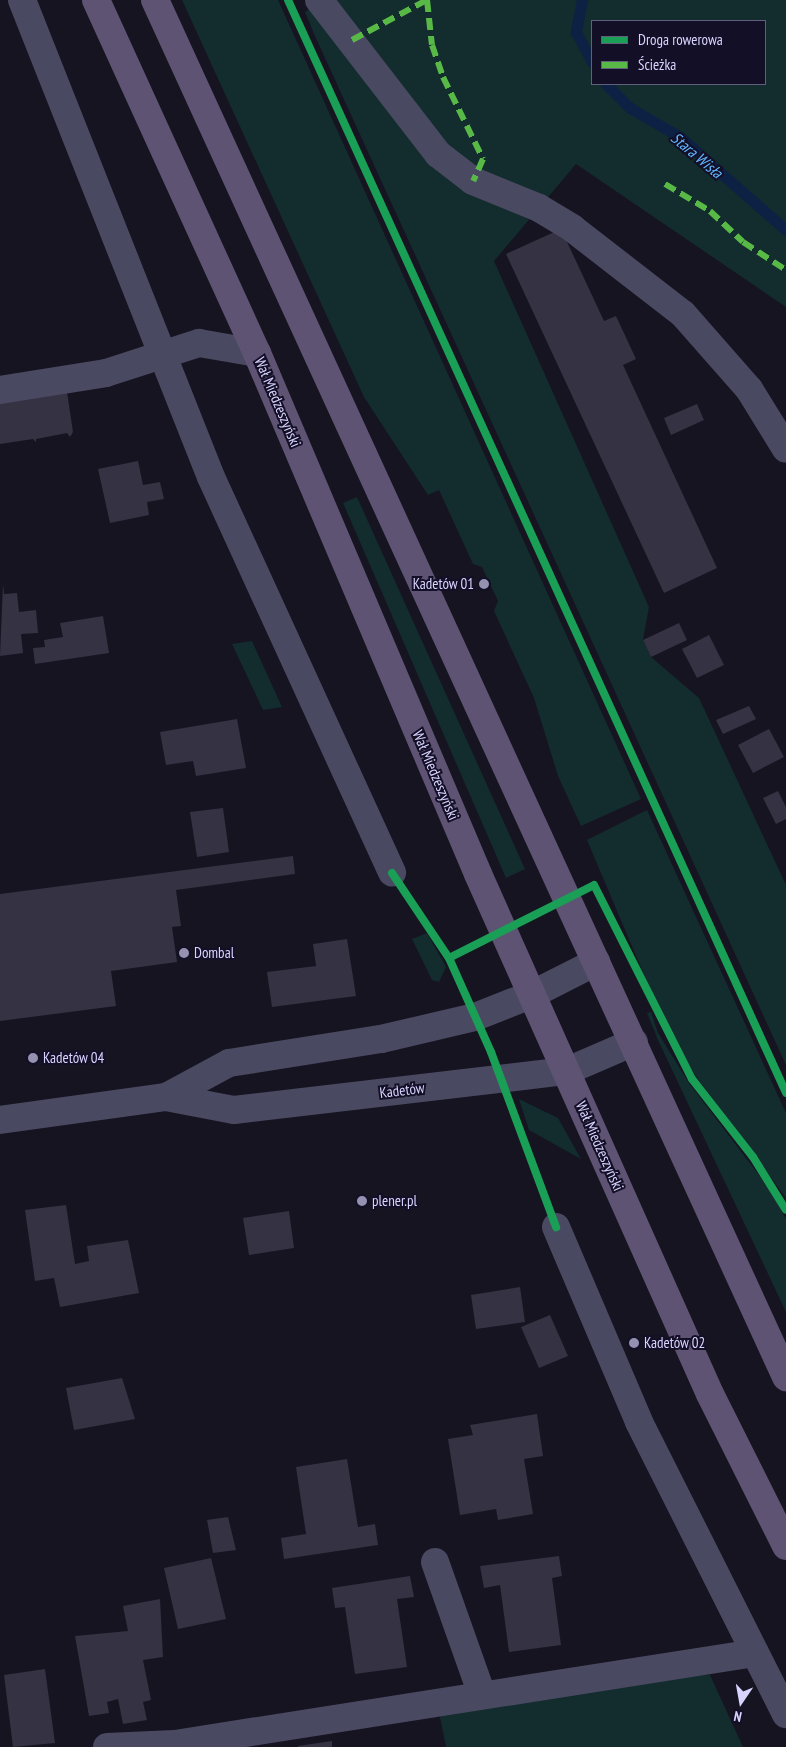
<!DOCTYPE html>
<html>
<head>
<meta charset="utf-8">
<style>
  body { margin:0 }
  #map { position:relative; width:786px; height:1747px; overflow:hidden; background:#161421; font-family:"PT Sans Narrow",sans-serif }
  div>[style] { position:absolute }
  .green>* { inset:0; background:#132c2d }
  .stream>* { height:11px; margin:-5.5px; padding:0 5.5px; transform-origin:5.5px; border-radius:5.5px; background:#0d2144 }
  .building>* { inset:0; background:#343243 }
  .minor>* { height:28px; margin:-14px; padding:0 14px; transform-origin:14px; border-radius:14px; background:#4a4962 }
  .major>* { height:28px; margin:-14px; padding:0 14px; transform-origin:14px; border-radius:14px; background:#5e5373 }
  .quiet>* { height:6px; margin-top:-3px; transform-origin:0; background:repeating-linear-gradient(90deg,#58b947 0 12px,transparent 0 18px) }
  .cycleway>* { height:8px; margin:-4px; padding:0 4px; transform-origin:4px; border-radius:4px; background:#1a9f57 }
  .dots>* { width:14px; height:14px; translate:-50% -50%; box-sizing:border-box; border:2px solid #130f26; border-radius:50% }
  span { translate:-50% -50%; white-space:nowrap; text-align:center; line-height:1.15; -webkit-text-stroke:4px #130f26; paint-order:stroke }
  .street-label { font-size:15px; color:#d9d4ff }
  .poi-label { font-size:15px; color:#d9d4ff }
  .right { translate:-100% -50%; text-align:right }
  .left { translate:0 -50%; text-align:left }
  .water-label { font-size:16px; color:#62b6ff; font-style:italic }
  .legend { position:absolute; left:591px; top:20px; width:175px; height:65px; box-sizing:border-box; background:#130f26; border:1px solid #625e7d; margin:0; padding:6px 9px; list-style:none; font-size:15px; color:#d9d4ff }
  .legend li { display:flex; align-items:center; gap:10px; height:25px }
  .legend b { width:25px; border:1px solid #625e7d }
  .north { position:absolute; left:716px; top:1677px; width:50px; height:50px; -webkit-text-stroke:4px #130f26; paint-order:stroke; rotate:192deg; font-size:14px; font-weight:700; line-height:20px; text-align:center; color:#d9d4ff }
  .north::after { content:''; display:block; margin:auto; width:18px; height:22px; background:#d9d4ff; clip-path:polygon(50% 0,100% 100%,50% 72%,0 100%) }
</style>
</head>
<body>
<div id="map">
  <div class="green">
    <i style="clip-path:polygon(182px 0,278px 0,641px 799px,581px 826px,558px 776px,534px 698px,494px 611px,498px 601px,482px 567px,473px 564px,439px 490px,428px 495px,364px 397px)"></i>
    <i style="clip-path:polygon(evenodd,323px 0,786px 0,786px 307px,576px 164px,494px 261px,649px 607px,643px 640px,651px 657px,699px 698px,786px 885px,786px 1065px,314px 34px,305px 12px,323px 0,592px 21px,765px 21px,765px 84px,592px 84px,592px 21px)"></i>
    <i style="clip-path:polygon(357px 497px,525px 869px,506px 878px,343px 503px)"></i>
    <i style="clip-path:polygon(252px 641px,282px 707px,263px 710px,232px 644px)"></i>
    <i style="clip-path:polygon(647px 810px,786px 1113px,786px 1198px,697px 1078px,667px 1029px,587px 840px)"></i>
    <i style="clip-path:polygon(427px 933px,446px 967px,439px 982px,432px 980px,412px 939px)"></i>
    <i style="clip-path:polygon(651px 1012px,658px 1033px,689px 1083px,771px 1191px,786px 1219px,786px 1312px,658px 1040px,647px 1013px)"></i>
    <i style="clip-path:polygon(519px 1099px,558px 1118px,581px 1159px,529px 1130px)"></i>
    <i style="clip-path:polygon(710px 1675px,743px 1747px,446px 1747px,439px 1712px,653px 1676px)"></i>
  </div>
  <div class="stream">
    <i style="left:582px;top:0;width:33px;rotate:101deg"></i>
    <i style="left:576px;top:32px;width:34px;rotate:62deg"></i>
    <i style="left:606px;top:84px;width:34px;rotate:45deg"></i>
    <i style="left:630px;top:108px;width:58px;rotate:30.1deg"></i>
    <i style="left:680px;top:137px;width:141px;rotate:41.3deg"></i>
  </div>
  <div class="building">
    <i style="clip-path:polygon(561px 229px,604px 321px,616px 316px,636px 359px,623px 365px,717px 568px,664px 593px,506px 254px)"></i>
    <i style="clip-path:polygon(67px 392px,73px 432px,70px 437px,67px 433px,36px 439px,36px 442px,33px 439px,0 444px,0 403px)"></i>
    <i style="clip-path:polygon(697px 404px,704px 420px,671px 435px,664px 418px)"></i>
    <i style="clip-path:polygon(138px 461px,143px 485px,160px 482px,164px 499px,147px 502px,149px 515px,110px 523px,98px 469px)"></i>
    <i style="clip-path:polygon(3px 584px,4px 594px,17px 593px,19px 612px,36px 610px,38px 633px,21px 634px,23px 653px,0 656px)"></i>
    <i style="clip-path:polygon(103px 616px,109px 653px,35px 664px,33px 648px,45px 647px,44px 640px,63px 637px,60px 623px)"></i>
    <i style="clip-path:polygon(679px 623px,687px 640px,651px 657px,643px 640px)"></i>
    <i style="clip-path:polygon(709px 635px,724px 665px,697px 678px,682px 649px)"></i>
    <i style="clip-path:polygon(749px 706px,756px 719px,723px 734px,716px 720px)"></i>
    <i style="clip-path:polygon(237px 719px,246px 768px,196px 776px,193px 761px,166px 765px,160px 732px)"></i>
    <i style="clip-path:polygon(769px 729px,784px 757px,753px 773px,738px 745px)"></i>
    <i style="clip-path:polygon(778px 791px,786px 807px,786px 819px,776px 824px,763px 798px)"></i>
    <i style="clip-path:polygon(223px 808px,229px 852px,197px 857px,190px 812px)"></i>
    <i style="clip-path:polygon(293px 856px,295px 874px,176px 890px,181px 926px,172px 927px,177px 962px,111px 971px,116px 1006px,0 1021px,0 894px)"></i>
    <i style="clip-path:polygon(347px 939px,356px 996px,272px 1007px,267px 972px,316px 966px,313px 944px)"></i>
    <i style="clip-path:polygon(66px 1205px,75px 1264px,89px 1261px,87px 1246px,128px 1240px,139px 1293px,60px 1307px,54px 1278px,35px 1281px,25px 1210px)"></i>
    <i style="clip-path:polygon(289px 1211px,294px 1248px,249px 1255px,243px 1218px)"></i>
    <i style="clip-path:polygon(520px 1287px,525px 1322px,476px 1329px,471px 1295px)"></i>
    <i style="clip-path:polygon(550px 1315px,568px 1356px,539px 1368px,521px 1327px)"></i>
    <i style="clip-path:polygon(122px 1378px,135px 1419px,74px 1430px,66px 1388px)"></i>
    <i style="clip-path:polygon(537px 1414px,543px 1456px,524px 1459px,533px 1514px,498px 1520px,496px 1509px,460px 1515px,448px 1439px,473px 1435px,470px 1425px)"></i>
    <i style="clip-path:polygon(347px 1459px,358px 1527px,375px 1524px,378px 1545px,284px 1559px,281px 1538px,306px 1534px,296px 1467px)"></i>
    <i style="clip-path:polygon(228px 1517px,236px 1550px,213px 1553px,207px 1520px)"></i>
    <i style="clip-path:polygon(559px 1556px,562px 1576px,552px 1578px,561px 1645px,509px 1652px,500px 1585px,484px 1588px,480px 1566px)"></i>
    <i style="clip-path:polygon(211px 1558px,226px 1619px,178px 1629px,164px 1568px)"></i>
    <i style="clip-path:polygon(410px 1576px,414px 1597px,397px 1599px,407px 1667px,355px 1674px,345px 1607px,335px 1608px,332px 1588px)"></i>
    <i style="clip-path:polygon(160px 1599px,163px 1657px,143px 1660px,151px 1700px,143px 1702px,147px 1720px,123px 1724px,118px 1699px,107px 1702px,109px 1713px,89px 1716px,75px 1636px,128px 1631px,123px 1606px)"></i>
    <i style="clip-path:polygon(45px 1669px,55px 1743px,13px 1747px,4px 1675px)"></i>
    <i style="clip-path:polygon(332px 1741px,332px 1747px,298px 1747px,298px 1746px)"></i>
  </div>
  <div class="minor">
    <i style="left:22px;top:0;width:513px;rotate:68.39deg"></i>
    <i style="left:211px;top:477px;width:435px;rotate:65.4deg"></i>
    <i style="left:319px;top:0;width:195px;rotate:52.3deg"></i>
    <i style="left:438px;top:154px;width:44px;rotate:37.6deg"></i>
    <i style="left:473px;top:181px;width:71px;rotate:22.2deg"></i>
    <i style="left:539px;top:208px;width:39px;rotate:31deg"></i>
    <i style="left:572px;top:228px;width:140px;rotate:37.8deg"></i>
    <i style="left:683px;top:314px;width:100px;rotate:48.7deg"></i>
    <i style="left:749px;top:389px;width:70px;rotate:58.3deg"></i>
    <i style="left:0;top:390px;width:107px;rotate:-9.1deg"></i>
    <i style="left:106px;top:373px;width:98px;rotate:-17.9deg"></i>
    <i style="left:199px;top:343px;width:59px;rotate:9.8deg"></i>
    <i style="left:166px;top:1097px;width:72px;rotate:-28.4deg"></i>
    <i style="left:229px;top:1063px;width:154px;rotate:-9deg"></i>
    <i style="left:381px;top:1039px;width:97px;rotate:-13.2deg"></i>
    <i style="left:475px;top:1017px;width:62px;rotate:-21.6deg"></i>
    <i style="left:533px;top:994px;width:71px;rotate:-26.9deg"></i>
    <i style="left:0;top:1120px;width:168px;rotate:-7.9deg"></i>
    <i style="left:166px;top:1097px;width:69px;rotate:10.8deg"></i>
    <i style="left:234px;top:1110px;width:335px;rotate:-6.7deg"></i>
    <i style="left:567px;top:1071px;width:73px;rotate:-23.4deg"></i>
    <i style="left:556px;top:1227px;width:212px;rotate:66.9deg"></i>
    <i style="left:639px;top:1422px;width:327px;rotate:63.3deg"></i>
    <i style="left:435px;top:1562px;width:141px;rotate:70.5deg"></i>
    <i style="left:107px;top:1747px;width:68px;rotate:-2.5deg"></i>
    <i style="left:175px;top:1744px;width:587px;rotate:-8.92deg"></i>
  </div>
  <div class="major">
    <i style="left:96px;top:0;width:388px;rotate:65.5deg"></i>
    <i style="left:257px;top:353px;width:566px;rotate:67.01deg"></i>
    <i style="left:478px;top:874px;width:569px;rotate:65.96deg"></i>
    <i style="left:710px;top:1394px;width:170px;rotate:63.4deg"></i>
    <i style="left:155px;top:0;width:1515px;rotate:65.38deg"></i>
  </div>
  <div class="quiet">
    <i style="left:352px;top:40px;width:85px;rotate:-28.1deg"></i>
    <i style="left:427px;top:0;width:45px;rotate:83.7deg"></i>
    <i style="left:432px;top:45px;width:34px;rotate:71deg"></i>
    <i style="left:443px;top:77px;width:91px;rotate:64deg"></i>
    <i style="left:483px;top:159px;width:24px;rotate:114deg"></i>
    <i style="left:665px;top:184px;width:52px;rotate:31deg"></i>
    <i style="left:710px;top:211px;width:45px;rotate:43.2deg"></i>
    <i style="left:743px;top:242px;width:51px;rotate:33.1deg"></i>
  </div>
  <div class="cycleway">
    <i style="left:288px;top:0;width:1201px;rotate:65.5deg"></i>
    <i style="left:392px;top:873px;width:102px;rotate:56.2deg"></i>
    <i style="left:449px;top:958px;width:103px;rotate:65.9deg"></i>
    <i style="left:491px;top:1052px;width:187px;rotate:69.6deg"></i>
    <i style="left:449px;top:958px;width:162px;rotate:-26.7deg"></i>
    <i style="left:594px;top:885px;width:217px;rotate:63.2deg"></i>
    <i style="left:692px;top:1079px;width:99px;rotate:52deg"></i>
    <i style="left:753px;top:1157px;width:62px;rotate:58.1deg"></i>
  </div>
  <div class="dots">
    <i style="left:484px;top:584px;background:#9591b1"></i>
    <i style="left:184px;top:953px;background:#9591b1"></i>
    <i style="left:33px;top:1058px;background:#9591b1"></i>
    <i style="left:362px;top:1201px;background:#9591b1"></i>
    <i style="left:634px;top:1343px;background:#9591b1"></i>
  </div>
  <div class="street-label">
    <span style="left:278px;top:402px;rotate:67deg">Wał Miedzeszyński</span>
    <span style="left:436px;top:775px;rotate:67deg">Wał Miedzeszyński</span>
    <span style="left:402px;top:1090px;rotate:-7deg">Kadetów</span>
    <span style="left:600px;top:1146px;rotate:66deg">Wał Miedzeszyński</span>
  </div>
  <div class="poi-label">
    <span class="right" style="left:474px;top:584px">Kadetów 01</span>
    <span class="left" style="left:194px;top:953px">Dombal</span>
    <span class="left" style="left:43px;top:1058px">Kadetów 04</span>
    <span class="left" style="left:372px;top:1201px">plener.pl</span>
    <span class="left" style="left:644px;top:1343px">Kadetów 02</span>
  </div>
  <div class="water-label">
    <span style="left:697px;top:155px;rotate:40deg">Stara Wisła</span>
  </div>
  <ul class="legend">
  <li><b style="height:6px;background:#1a9f57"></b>Droga rowerowa</li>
  <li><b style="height:6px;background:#58b947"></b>Ścieżka</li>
  </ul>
  <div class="north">N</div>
</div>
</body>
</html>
